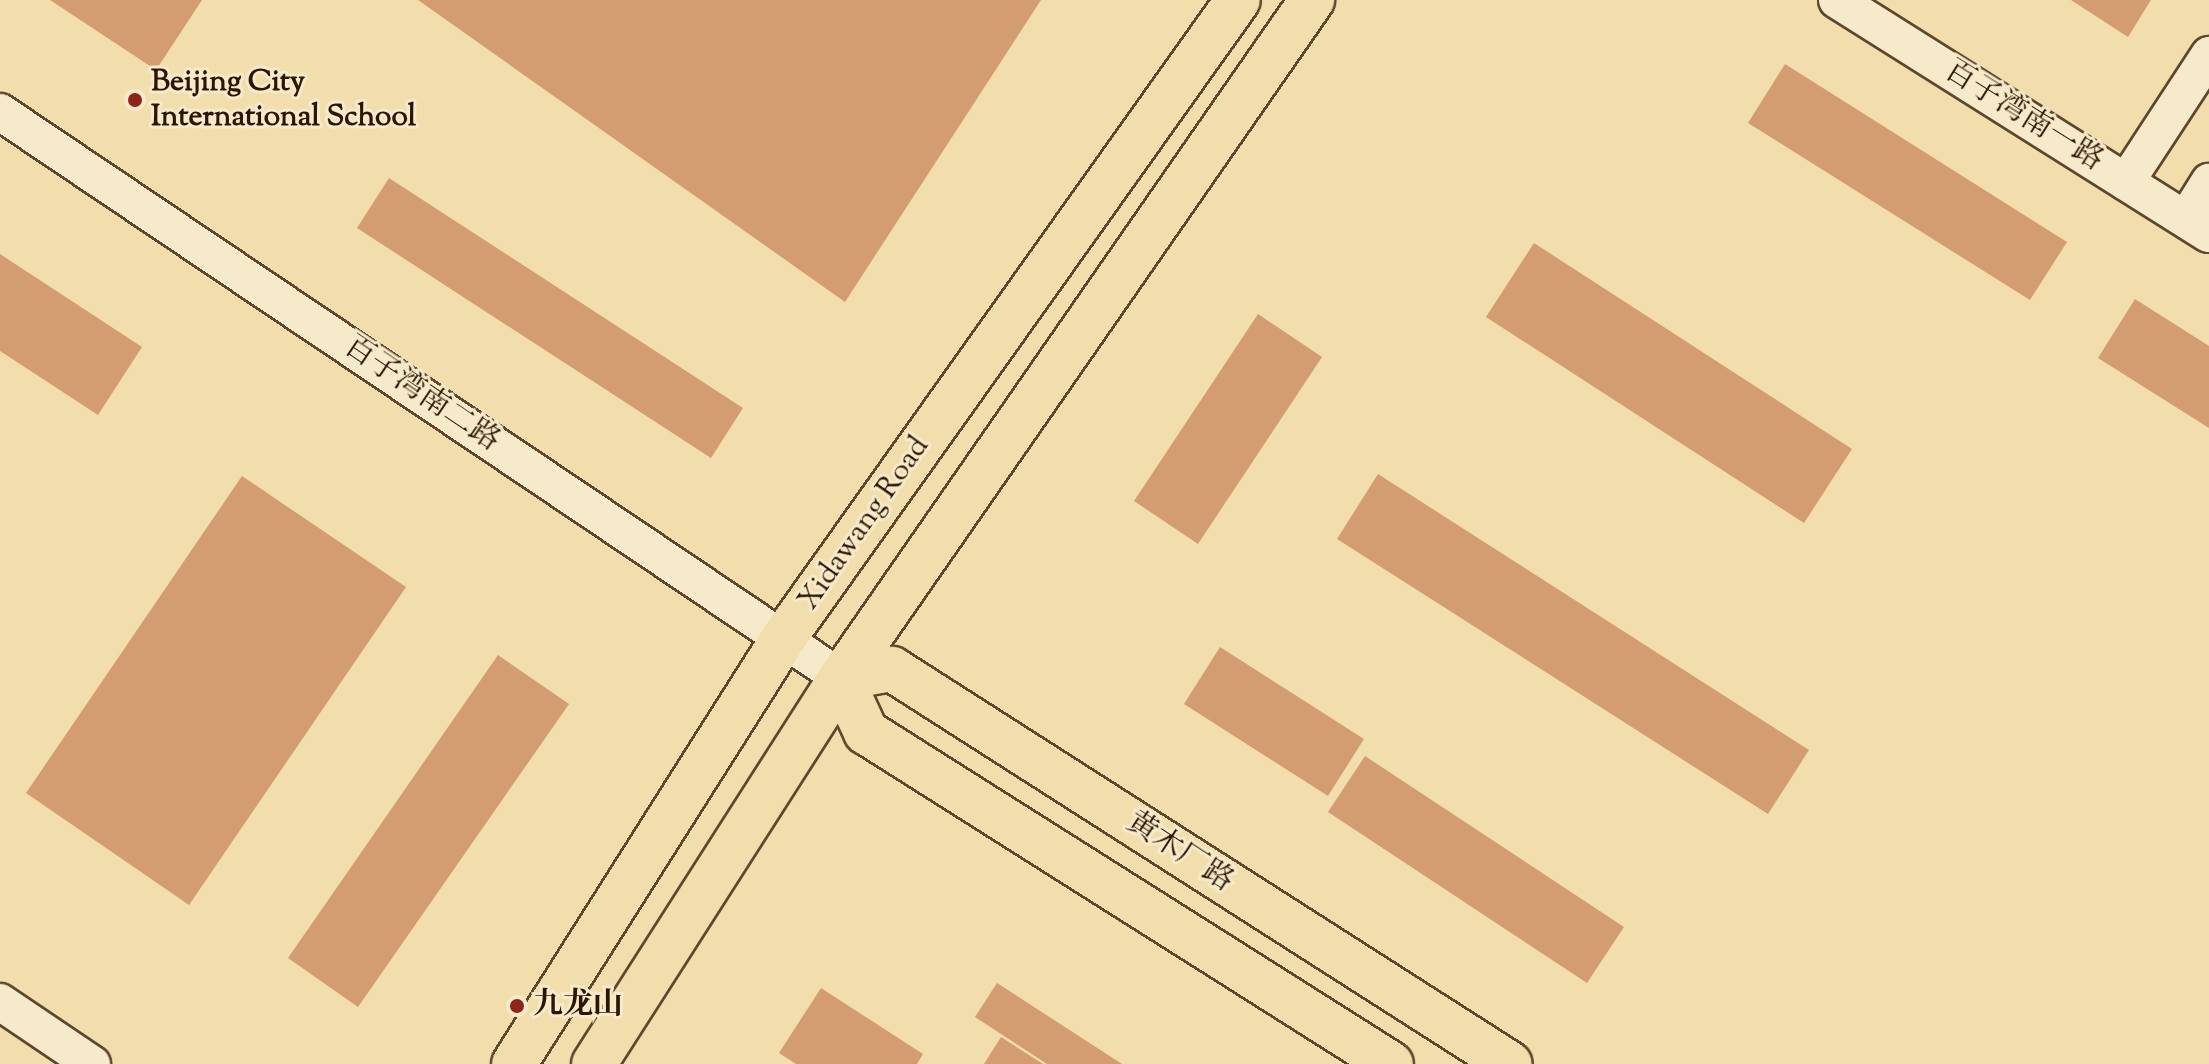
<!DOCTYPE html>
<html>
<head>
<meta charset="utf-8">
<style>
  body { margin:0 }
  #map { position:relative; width:2209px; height:1064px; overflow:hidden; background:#f2dead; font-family:"Sorts Mill Goudy","Noto Serif SC",serif }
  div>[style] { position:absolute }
  .building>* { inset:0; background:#d49c71 }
  .roads { filter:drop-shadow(2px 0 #5e472e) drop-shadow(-2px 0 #5e472e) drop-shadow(0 2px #5e472e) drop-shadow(0 -2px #5e472e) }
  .minor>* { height:36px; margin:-18px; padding:0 18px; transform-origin:18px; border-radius:18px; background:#f7eaca }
  .major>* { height:44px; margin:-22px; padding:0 22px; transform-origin:22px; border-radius:22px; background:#f2dead }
  .dots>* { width:22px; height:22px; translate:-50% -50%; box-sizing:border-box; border:4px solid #f7eaca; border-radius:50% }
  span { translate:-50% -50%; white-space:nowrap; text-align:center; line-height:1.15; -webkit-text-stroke:6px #f7eaca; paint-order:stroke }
  .poi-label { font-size:30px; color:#2d1503; font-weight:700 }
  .left { translate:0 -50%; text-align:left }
  .street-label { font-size:30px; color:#2d1503 }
</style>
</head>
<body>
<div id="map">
  <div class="building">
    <i style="clip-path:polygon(50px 0,202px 0,156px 70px)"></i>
    <i style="clip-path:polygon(418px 0,1041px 0,845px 302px)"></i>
    <i style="clip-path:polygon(2071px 0,2151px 0,2128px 37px)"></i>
    <i style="clip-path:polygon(1785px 64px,2067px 242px,2030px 300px,1748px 123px)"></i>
    <i style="clip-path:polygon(389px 178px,743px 408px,711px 458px,357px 228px)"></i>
    <i style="clip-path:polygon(1534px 243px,1852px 449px,1804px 523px,1486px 317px)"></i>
    <i style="clip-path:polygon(0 254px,142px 347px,98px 415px,0 351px)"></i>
    <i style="clip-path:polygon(2135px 299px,2209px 346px,2209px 428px,2098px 358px)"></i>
    <i style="clip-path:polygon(1258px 314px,1322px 357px,1198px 544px,1134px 501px)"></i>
    <i style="clip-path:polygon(1378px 474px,1809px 750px,1768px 814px,1337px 539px)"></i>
    <i style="clip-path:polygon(242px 476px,406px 587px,189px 905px,26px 793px)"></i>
    <i style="clip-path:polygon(1220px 647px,1364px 739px,1328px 796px,1184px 704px)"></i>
    <i style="clip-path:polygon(498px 655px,569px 704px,358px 1007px,288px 958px)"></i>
    <i style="clip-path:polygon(1365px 756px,1624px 927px,1587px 983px,1328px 812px)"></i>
    <i style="clip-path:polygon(997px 983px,1122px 1064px,1047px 1064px,975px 1017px)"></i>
    <i style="clip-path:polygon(821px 988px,923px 1054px,917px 1064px,796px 1064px,779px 1053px)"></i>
    <i style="clip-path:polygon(1001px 1037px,1043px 1064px,984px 1064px)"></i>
  </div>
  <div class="roads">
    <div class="minor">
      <i style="left:1837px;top:0;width:439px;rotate:32.2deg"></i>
      <i style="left:0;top:112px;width:1014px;rotate:33.94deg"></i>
      <i style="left:2126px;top:182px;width:152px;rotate:-56.8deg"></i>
      <i style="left:2186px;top:219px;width:44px;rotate:-58.1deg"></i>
      <i style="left:0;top:1002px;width:111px;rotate:34deg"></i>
    </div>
    <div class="major">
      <i style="left:841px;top:678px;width:52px;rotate:-10deg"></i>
      <i style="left:892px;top:669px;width:733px;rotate:32.59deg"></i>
      <i style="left:841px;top:678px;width:60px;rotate:65.2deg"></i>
      <i style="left:866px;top:732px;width:621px;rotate:32.31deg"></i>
      <i style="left:514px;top:1064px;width:503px;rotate:-57.67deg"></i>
      <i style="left:783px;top:639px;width:784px;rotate:-54.55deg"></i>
      <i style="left:594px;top:1064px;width:458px;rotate:-57.4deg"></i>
      <i style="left:841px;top:678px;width:826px;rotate:-55.21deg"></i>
    </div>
  </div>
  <div class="dots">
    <i style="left:135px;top:100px;background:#8f2418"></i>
    <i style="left:517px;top:1006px;background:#8f2418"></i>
  </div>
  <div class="poi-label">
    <span class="left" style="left:151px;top:100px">Beijing City<br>International School</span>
    <span class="left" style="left:533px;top:1006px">九龙山</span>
  </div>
  <div class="street-label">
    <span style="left:2023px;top:117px;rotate:32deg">百子湾南一路</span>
    <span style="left:421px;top:395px;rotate:34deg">百子湾南二路</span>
    <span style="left:865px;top:524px;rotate:-55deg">Xidawang Road</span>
    <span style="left:1179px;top:853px;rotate:33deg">黄木厂路</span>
  </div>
</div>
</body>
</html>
